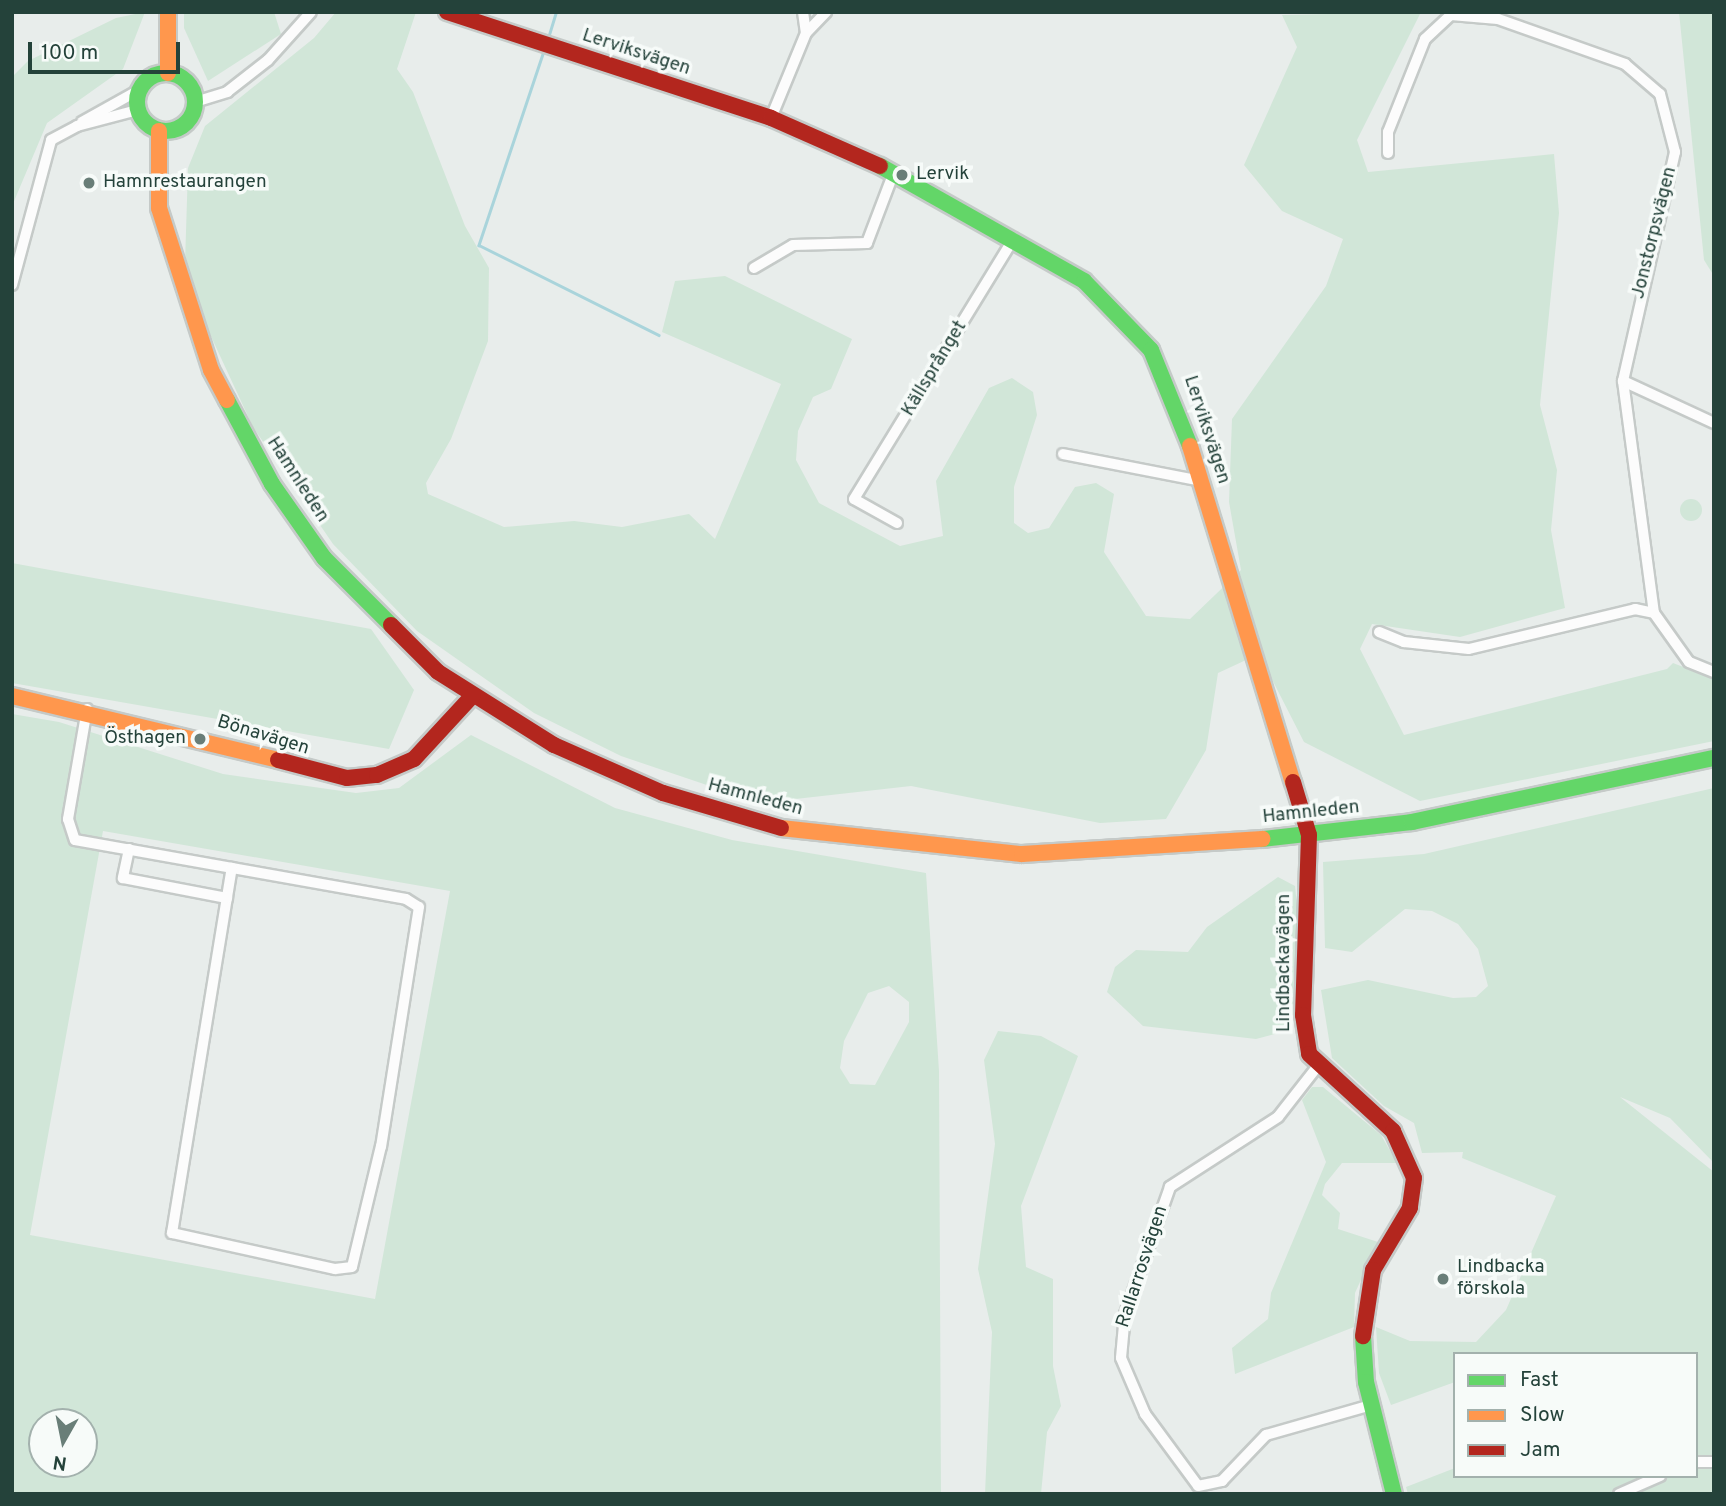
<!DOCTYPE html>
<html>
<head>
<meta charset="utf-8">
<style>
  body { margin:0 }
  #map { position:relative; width:1726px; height:1506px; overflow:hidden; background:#e8edeb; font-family:Overpass,sans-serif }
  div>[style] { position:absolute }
  .green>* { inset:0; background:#d1e6d8 }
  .round { border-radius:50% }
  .stream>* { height:2.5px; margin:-1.25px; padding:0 1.25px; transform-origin:1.25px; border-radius:1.25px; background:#a9d4db }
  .roads { filter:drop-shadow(2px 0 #c5cac8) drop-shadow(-2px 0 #c5cac8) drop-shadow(0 2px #c5cac8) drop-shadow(0 -2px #c5cac8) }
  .street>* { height:10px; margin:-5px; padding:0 5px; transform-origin:5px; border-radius:5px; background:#fcfcfc }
  .fast>* { height:16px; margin:-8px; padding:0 8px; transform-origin:8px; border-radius:8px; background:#63d668 }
  .fast>.ring { margin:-8px; padding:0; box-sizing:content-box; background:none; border:16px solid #63d668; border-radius:50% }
  .slow>* { height:16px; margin:-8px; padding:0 8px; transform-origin:8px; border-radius:8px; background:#ff974d }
  .jam>* { height:16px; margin:-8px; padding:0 8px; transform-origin:8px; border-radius:8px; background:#b3261e }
  .dots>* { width:19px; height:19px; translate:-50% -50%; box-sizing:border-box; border:4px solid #f7fbf9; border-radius:50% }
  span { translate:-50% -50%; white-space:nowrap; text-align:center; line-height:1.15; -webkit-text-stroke:7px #f7fbf9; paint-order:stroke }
  .street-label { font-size:19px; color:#24423a }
  .poi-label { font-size:19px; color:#24423a }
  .left { translate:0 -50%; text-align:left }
  .right { translate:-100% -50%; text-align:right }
  .frame { position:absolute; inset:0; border:14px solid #24423a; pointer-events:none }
  .legend { position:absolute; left:1453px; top:1352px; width:245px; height:126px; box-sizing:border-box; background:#f7fbf9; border:2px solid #a3b1ad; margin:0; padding:9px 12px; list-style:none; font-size:21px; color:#24423a }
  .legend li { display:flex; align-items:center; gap:14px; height:35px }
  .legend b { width:35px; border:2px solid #a3b1ad }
  .north { position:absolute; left:28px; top:1408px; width:70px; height:70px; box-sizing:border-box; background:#f7fbf9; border:2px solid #a3b1ad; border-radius:50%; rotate:189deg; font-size:19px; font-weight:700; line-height:28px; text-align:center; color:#24423a }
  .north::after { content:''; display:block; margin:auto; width:24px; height:32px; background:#697e78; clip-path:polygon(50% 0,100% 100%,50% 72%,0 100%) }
  .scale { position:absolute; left:28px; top:42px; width:152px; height:32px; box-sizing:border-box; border:4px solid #24423a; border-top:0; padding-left:9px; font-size:21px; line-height:24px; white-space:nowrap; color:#24423a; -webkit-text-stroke:5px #f7fbf9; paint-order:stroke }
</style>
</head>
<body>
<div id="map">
  <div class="green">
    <i style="clip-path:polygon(145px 12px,123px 69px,47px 123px,12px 206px,12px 77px,28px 61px,116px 18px)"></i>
    <i style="clip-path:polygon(184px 12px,274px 12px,281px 34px,208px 81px,184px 28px)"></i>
    <i style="clip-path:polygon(336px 12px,416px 12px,397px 69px,413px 92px,465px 226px,489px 268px,488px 341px,451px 439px,426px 483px,428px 494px,504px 527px,574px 521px,622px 527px,689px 514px,715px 539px,781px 384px,662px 332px,675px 281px,725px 276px,852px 339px,831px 389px,813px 397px,798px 431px,796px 460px,819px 503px,900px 546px,943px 536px,936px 481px,989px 388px,1012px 378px,1033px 392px,1037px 415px,1014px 487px,1014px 523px,1028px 533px,1049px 528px,1075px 487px,1096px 483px,1114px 494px,1104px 552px,1146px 616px,1190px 619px,1241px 570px,1229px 502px,1232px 419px,1326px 286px,1343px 239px,1282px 211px,1244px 165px,1297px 47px,1282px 15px,1421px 12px,1357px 140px,1368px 172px,1554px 154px,1559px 213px,1540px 405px,1557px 470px,1551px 530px,1565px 608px,1460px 637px,1372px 624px,1360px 649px,1404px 735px,1667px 669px,1673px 663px,1714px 679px,1714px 741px,1420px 801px,1304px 742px,1259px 654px,1218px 673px,1206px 750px,1166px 819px,1100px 823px,911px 786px,760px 803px,621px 756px,534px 713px,417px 631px,333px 544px,253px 427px,202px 317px,185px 263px,188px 168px,205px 126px,314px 38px)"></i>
    <i style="clip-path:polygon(1679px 12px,1714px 12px,1714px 276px,1704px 260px)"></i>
    <i class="round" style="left:1680px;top:499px;width:22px;height:22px"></i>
    <i style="clip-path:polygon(12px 563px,371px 629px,414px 690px,389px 749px,12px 683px)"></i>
    <i style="clip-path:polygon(evenodd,12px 714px,59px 722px,223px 774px,356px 793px,399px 788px,471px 735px,615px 808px,732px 840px,926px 873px,939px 1071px,941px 1494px,12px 1494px,12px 714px,103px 831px,450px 891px,375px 1299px,30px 1235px,103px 831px,12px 714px,889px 986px,909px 1002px,909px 1022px,875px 1085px,850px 1084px,840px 1068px,844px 1041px,868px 993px,889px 986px,12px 714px,42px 1422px,84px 1422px,84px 1464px,42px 1464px,42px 1422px)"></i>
    <i style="clip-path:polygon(1714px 788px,1714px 1163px,1670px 1118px,1620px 1097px,1714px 1172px,1714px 1494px,1408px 1494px,1406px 1487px,1455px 1468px,1455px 1476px,1696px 1476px,1696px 1354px,1455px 1354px,1455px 1382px,1391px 1405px,1379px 1373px,1376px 1327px,1410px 1341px,1476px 1342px,1506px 1310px,1556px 1196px,1462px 1158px,1463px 1152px,1422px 1153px,1414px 1123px,1384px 1106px,1332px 1058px,1321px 990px,1368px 980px,1453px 998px,1476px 997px,1488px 986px,1478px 949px,1458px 924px,1432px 911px,1405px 909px,1352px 952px,1325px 948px,1323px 862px,1424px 854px)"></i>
    <i style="clip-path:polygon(1278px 877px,1295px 886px,1301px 945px,1294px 1014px,1275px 1034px,1256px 1039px,1143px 1026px,1107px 992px,1115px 967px,1136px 950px,1188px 952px,1207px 927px)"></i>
    <i style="clip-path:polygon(998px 1031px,1041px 1036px,1078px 1056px,1021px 1206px,1026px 1267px,1053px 1279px,1053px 1366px,1061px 1406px,1047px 1432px,1041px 1494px,985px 1494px,992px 1332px,978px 1269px,995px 1144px,984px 1060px)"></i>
    <i style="clip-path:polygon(1312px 1087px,1323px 1087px,1381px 1135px,1397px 1163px,1342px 1163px,1325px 1184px,1322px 1195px,1340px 1213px,1338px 1229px,1378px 1242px,1355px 1293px,1354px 1327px,1235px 1374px,1232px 1348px,1268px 1319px,1271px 1293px,1326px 1162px,1302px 1100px)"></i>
  </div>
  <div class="stream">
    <i style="left:548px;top:38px;width:27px;rotate:-73deg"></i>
    <i style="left:544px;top:51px;width:205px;rotate:108.5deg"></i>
    <i style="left:479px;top:245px;width:201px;rotate:26.6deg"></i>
  </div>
  <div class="roads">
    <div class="street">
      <i style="left:803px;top:12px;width:21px;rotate:82deg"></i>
      <i style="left:195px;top:102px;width:34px;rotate:-17deg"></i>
      <i style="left:227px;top:92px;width:52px;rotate:-38deg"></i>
      <i style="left:268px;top:60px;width:64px;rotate:-48.1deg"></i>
      <i style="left:771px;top:118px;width:92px;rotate:-67.6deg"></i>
      <i style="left:806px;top:33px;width:29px;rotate:-46deg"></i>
      <i style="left:82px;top:122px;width:65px;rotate:-29.3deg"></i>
      <i style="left:1388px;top:153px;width:21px;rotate:-90deg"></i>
      <i style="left:1388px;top:132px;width:100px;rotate:-68.3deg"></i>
      <i style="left:1425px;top:39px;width:35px;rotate:-43deg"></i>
      <i style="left:1451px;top:15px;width:47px;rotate:4.9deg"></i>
      <i style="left:1498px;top:19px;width:135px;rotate:19.5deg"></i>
      <i style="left:1625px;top:64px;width:46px;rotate:40.6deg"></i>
      <i style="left:1660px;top:94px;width:60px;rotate:75.5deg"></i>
      <i style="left:1675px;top:152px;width:235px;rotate:102.8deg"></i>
      <i style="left:1623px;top:381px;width:234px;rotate:82.4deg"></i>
      <i style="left:754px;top:268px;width:45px;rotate:-30.5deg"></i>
      <i style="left:793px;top:245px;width:74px;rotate:-1.5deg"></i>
      <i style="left:867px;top:243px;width:76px;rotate:-69.2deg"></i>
      <i style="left:12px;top:285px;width:150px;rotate:-74.9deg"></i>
      <i style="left:51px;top:140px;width:30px;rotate:-28deg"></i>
      <i style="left:77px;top:126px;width:62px;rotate:-14.9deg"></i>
      <i style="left:1623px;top:381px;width:100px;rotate:24.8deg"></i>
      <i style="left:1063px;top:454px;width:142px;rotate:11deg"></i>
      <i style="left:897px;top:523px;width:49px;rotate:-150.8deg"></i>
      <i style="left:854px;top:499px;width:306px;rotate:-58.5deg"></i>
      <i style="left:1379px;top:632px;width:27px;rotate:22deg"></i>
      <i style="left:1404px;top:642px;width:65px;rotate:6.1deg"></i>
      <i style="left:1469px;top:649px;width:171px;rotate:-13.5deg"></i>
      <i style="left:1635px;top:609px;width:19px;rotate:12deg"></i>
      <i style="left:1654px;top:613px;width:60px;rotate:54.5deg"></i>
      <i style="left:1689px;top:662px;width:27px;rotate:22deg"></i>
      <i style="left:87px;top:709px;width:112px;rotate:99.8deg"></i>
      <i style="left:68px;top:819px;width:22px;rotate:72deg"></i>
      <i style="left:75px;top:840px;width:336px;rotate:10.1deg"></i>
      <i style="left:406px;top:899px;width:15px;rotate:32deg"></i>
      <i style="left:419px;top:907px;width:242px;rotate:99deg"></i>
      <i style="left:381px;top:1146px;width:124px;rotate:103.5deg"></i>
      <i style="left:352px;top:1267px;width:17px;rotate:173deg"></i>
      <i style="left:335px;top:1269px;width:167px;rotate:-167.5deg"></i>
      <i style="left:172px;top:1233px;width:370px;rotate:-80.7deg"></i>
      <i style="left:129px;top:849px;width:30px;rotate:102deg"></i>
      <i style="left:123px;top:878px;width:106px;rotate:10.9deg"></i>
      <i style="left:1317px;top:1067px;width:63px;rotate:128deg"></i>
      <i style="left:1278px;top:1117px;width:129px;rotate:147.1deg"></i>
      <i style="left:1170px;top:1187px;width:135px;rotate:109.5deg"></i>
      <i style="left:1125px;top:1314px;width:44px;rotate:95.2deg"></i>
      <i style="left:1121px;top:1358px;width:61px;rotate:66.8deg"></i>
      <i style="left:1145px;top:1414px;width:89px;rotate:53.6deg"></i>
      <i style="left:1198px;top:1486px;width:25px;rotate:-12deg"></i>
      <i style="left:1222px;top:1481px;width:64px;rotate:-46.3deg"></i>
      <i style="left:1266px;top:1435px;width:109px;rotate:-15.9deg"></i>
      <i style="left:1696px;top:1462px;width:18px"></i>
      <i style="left:1619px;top:1494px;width:45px;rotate:-23.7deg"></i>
    </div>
    <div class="fast">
      <i class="ring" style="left:137px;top:73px;width:42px;height:42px"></i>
      <i style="left:880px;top:166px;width:234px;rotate:29.4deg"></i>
      <i style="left:1084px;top:281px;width:96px;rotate:45.8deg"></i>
      <i style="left:1151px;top:350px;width:104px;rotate:67.9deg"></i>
      <i style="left:227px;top:400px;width:95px;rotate:61.8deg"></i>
      <i style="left:272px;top:484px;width:90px;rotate:54.9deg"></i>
      <i style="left:324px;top:558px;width:95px;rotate:45deg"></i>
      <i style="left:1263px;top:839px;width:150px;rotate:-6.5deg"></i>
      <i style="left:1412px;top:822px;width:309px;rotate:-12deg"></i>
      <i style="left:1363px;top:1336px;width:46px;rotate:86.3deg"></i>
      <i style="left:1366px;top:1382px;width:115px;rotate:76deg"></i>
    </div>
    <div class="slow">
      <i style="left:168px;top:12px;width:61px;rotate:90deg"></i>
      <i style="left:159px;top:131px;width:77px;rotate:90deg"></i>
      <i style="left:159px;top:208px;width:170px;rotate:72.2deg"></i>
      <i style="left:211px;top:370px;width:34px;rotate:62deg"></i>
      <i style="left:1190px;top:446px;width:351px;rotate:73deg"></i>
      <i style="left:12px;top:696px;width:274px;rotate:13.5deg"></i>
      <i style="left:781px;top:828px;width:242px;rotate:6.2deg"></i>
      <i style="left:1022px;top:854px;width:241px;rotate:-3.6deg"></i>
    </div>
    <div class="jam">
      <i style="left:447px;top:12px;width:341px;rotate:18.1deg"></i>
      <i style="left:771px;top:118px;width:119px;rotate:23.8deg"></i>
      <i style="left:391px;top:625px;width:66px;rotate:45deg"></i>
      <i style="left:438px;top:672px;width:137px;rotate:32.2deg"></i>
      <i style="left:554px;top:745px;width:119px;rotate:23.8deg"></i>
      <i style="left:663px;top:793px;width:123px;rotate:16.5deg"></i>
      <i style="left:278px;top:760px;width:71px;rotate:14.6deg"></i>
      <i style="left:347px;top:778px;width:30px;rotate:-6deg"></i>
      <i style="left:377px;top:775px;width:40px;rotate:-23.4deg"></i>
      <i style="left:414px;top:759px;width:87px;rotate:-47.3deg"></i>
      <i style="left:1293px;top:782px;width:55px;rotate:73.2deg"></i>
      <i style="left:1309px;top:835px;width:180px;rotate:91.9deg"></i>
      <i style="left:1303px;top:1015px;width:39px;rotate:81deg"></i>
      <i style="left:1309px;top:1054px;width:114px;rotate:42.5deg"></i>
      <i style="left:1393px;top:1131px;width:51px;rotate:65.9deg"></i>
      <i style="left:1414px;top:1178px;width:30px;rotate:98deg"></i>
      <i style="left:1410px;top:1208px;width:72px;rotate:120.8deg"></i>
      <i style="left:1373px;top:1270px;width:67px;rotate:98.6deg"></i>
    </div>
  </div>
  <div class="dots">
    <i style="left:902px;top:175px;background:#697e78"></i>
    <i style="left:89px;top:183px;background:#697e78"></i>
    <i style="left:200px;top:739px;background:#697e78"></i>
    <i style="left:1443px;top:1279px;background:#697e78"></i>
  </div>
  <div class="street-label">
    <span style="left:636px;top:53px;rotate:18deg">Lerviksvägen</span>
    <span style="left:1655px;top:233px;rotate:-76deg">Jonstorpsvägen</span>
    <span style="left:935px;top:369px;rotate:-59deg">Källsprånget</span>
    <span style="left:1206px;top:430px;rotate:72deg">Lerviksvägen</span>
    <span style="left:297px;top:480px;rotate:57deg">Hamnleden</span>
    <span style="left:263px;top:736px;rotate:17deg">Bönavägen</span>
    <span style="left:755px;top:798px;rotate:15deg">Hamnleden</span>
    <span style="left:1311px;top:813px;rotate:-6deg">Hamnleden</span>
    <span style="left:1285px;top:963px;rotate:-90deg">Lindbackavägen</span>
    <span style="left:1143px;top:1267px;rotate:-72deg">Rallarrosvägen</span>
  </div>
  <div class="poi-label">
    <span class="left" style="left:916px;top:175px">Lervik</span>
    <span class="left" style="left:103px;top:183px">Hamnrestaurangen</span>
    <span class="right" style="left:186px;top:739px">Östhagen</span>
    <span class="left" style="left:1457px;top:1279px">Lindbacka<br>förskola</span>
  </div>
  <div class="frame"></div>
  <ul class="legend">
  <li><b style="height:9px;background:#63d668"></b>Fast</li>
  <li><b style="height:9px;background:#ff974d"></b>Slow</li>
  <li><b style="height:9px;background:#b3261e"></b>Jam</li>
  </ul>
  <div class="north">N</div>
  <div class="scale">100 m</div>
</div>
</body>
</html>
